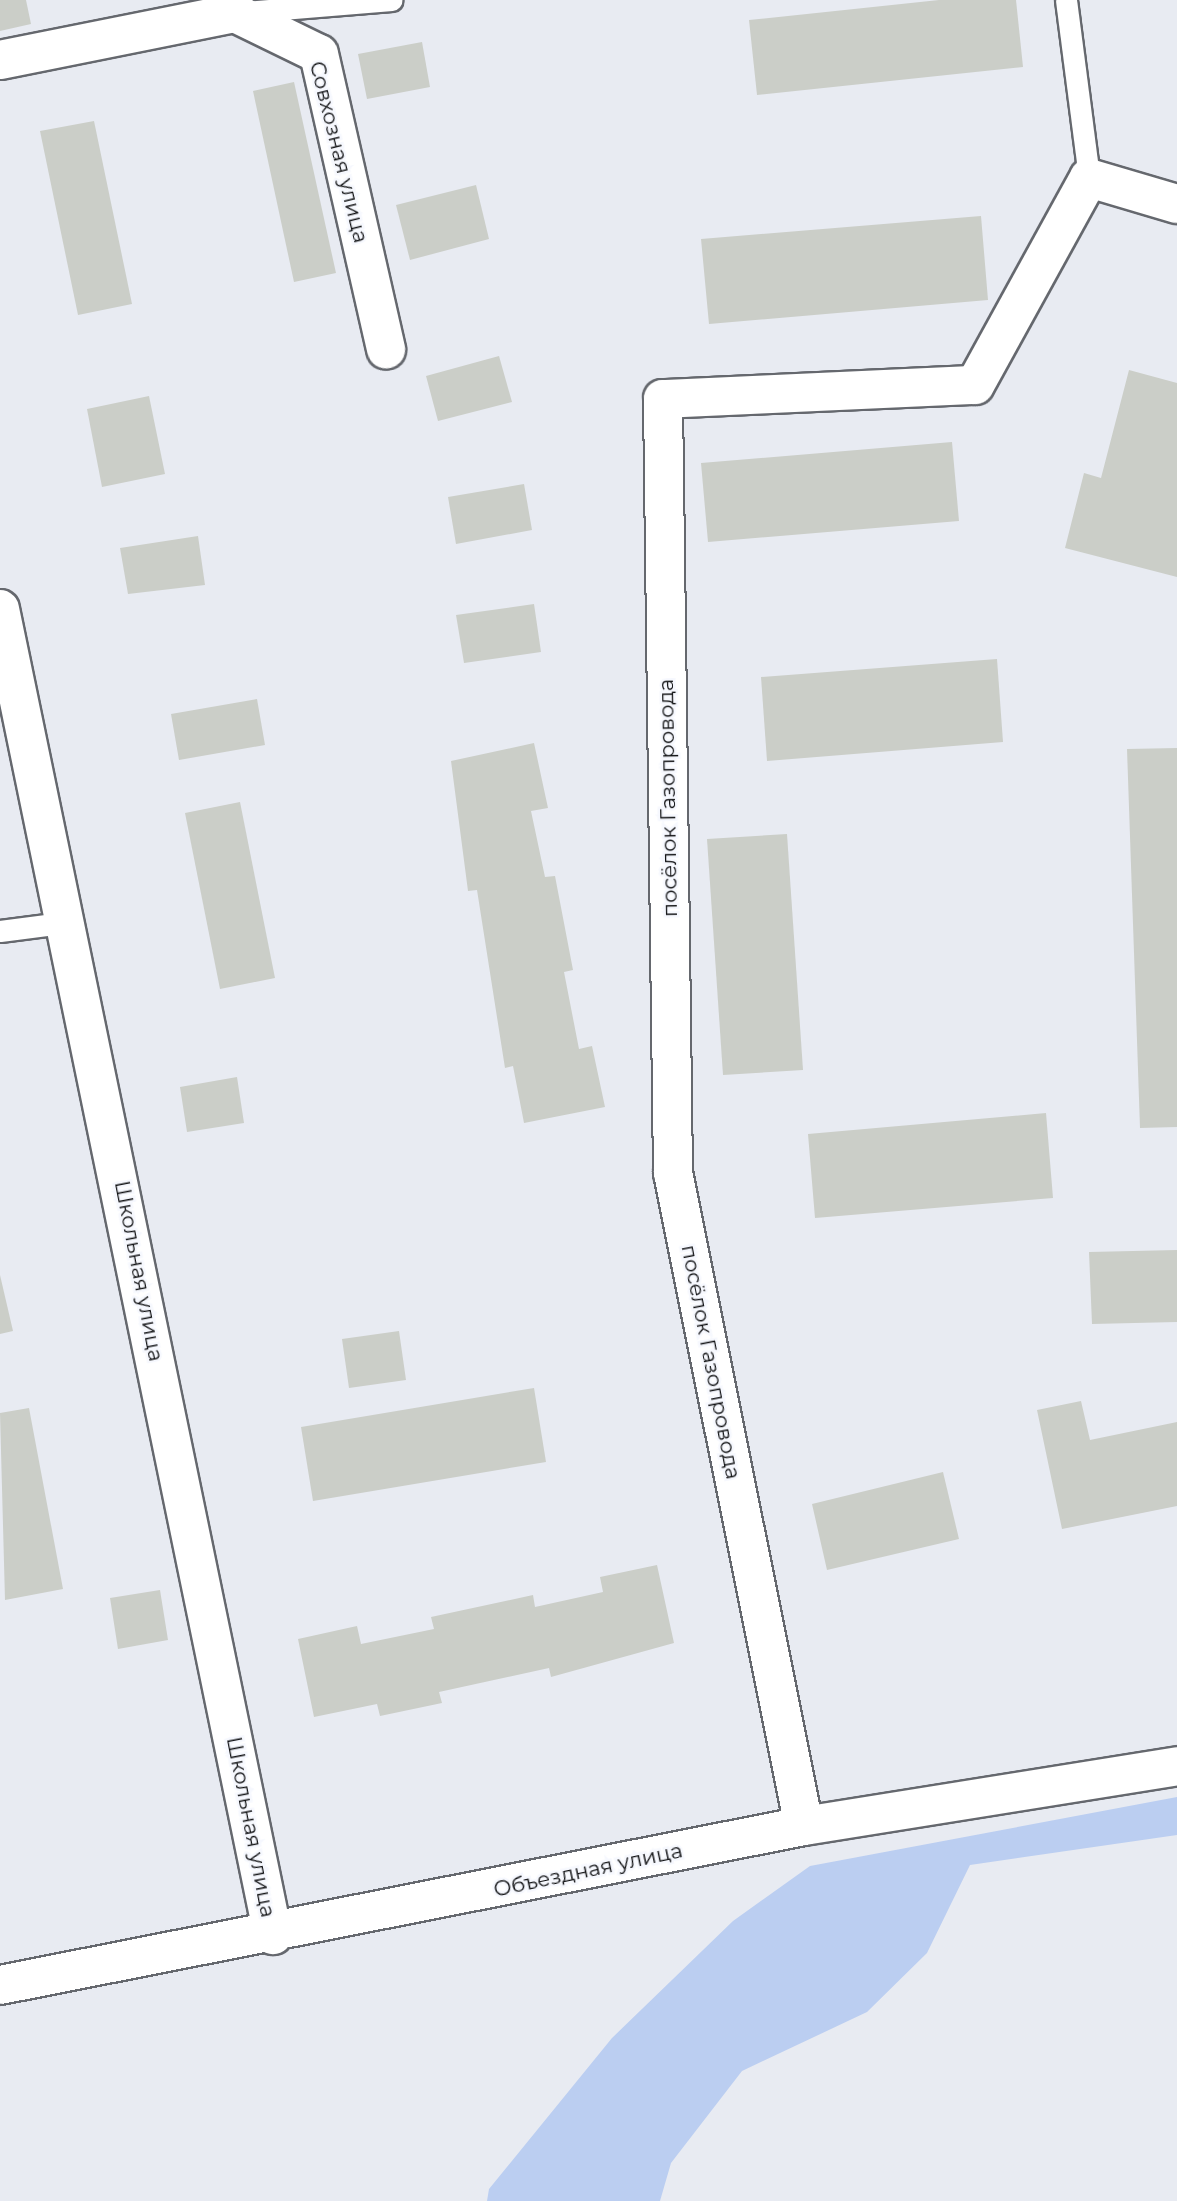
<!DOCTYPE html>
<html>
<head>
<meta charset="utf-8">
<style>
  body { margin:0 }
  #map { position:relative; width:1177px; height:2201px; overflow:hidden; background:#e8ebf2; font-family:Montserrat,sans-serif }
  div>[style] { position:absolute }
  .green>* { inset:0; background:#bbcef1 }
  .building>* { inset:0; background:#cbcec8 }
  .roads { filter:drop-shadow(2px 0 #65686e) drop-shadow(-2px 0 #65686e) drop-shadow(0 2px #65686e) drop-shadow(0 -2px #65686e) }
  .service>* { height:21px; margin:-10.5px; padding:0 10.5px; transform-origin:10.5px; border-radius:10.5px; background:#fff }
  .minor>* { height:38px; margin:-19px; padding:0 19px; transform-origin:19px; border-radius:19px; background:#fff }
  span { translate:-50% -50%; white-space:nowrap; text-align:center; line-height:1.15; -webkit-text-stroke:5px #f6f8fe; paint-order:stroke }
  .street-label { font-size:21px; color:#111214 }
</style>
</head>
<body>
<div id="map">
  <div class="green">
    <i style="clip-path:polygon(1177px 1797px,1177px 1835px,970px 1865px,927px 1953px,867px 2012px,742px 2071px,671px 2163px,660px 2201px,487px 2201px,489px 2189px,612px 2038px,733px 1921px,810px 1866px)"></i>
  </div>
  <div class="building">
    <i style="clip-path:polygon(0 0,26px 0,31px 24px,0 31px)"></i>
    <i style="clip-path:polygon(939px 0,1016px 0,1023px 67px,757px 95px,749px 20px)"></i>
    <i style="clip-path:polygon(422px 42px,430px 87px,367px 99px,358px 54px)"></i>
    <i style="clip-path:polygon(294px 82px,336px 273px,294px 282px,253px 91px)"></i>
    <i style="clip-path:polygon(94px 121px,132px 304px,78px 315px,40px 131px)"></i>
    <i style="clip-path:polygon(476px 185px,489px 239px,410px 260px,396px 205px)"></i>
    <i style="clip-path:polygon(981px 216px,988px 300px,709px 324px,701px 239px)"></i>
    <i style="clip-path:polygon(499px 356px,512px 402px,438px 421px,426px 376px)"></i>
    <i style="clip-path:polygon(1129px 370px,1177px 383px,1177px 577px,1065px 548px,1084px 473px,1101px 478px)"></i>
    <i style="clip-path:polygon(149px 396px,165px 474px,102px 487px,87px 409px)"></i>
    <i style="clip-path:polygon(952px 442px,959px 521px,708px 542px,701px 463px)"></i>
    <i style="clip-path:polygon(524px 484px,532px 530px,456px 544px,448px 497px)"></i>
    <i style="clip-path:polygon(198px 536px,205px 585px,128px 594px,120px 548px)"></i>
    <i style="clip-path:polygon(534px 604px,541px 652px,464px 663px,456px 615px)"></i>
    <i style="clip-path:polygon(997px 659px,1003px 742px,767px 761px,761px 677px)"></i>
    <i style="clip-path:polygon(257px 699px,265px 745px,179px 760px,171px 714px)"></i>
    <i style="clip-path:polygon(534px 743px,548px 808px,531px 811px,545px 877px,555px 876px,573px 970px,564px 972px,579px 1049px,592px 1046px,605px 1107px,524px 1123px,513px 1066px,505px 1068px,477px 890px,468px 891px,451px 761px)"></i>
    <i style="clip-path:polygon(1177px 748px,1177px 1127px,1140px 1128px,1127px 749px)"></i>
    <i style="clip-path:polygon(240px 802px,275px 978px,220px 989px,185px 813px)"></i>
    <i style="clip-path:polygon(787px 834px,803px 1070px,723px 1075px,707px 839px)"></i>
    <i style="clip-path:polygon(237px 1077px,244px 1123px,187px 1132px,180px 1087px)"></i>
    <i style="clip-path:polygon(1046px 1113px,1053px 1198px,815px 1218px,808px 1134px)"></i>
    <i style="clip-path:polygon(1177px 1250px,1177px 1322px,1092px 1324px,1089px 1252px)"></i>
    <i style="clip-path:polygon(0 1275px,13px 1331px,0 1334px)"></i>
    <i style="clip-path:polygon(399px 1331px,406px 1380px,349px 1388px,342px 1339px)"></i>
    <i style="clip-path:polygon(534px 1388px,546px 1462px,313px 1501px,301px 1427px)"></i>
    <i style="clip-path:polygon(1081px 1401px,1090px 1440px,1177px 1422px,1177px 1506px,1062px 1529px,1037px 1410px)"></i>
    <i style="clip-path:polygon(29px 1408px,63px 1589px,5px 1600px,0 1413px)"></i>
    <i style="clip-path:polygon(943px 1472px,959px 1539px,827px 1570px,812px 1504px)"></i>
    <i style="clip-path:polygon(657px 1565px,674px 1643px,551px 1677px,549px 1668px,439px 1692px,442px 1703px,380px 1716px,377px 1704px,314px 1717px,298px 1639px,357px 1626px,361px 1644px,434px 1629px,431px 1617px,533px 1595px,535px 1607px,603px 1592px,600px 1577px)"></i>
    <i style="clip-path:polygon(160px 1590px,168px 1640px,118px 1649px,110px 1598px)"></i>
  </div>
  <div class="roads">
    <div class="service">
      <i style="left:1066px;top:0;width:179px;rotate:82.6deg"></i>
      <i style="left:245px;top:12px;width:147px;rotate:-4.7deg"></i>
      <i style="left:0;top:931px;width:70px;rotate:-7.4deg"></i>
    </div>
    <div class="minor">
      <i style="left:233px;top:0;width:13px;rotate:81deg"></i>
      <i style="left:235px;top:13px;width:93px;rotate:26deg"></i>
      <i style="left:319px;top:54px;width:303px;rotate:77.2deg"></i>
      <i style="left:0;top:60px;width:240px;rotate:-11.3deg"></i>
      <i style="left:0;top:609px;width:1354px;rotate:78.37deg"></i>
      <i style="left:804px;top:1826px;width:666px;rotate:-101.34deg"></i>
      <i style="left:673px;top:1173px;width:774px;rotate:-90.74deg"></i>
      <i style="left:663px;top:399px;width:312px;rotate:-2.6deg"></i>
      <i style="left:975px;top:385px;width:236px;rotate:-61.2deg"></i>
      <i style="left:1089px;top:178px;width:92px;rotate:16.5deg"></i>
      <i style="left:0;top:1985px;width:820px;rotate:-11.19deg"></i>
      <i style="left:804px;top:1826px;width:378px;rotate:-9.1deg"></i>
    </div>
  </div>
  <div class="street-label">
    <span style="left:339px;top:152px;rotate:76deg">Совхозная улица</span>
    <span style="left:668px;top:798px;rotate:-91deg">посёлок Газопровода</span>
    <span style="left:139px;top:1271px;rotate:79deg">Школьная улица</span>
    <span style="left:711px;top:1362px;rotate:79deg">посёлок Газопровода</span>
    <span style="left:251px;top:1827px;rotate:79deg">Школьная улица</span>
    <span style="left:588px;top:1870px;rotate:-12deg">Объездная улица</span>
  </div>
</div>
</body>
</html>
